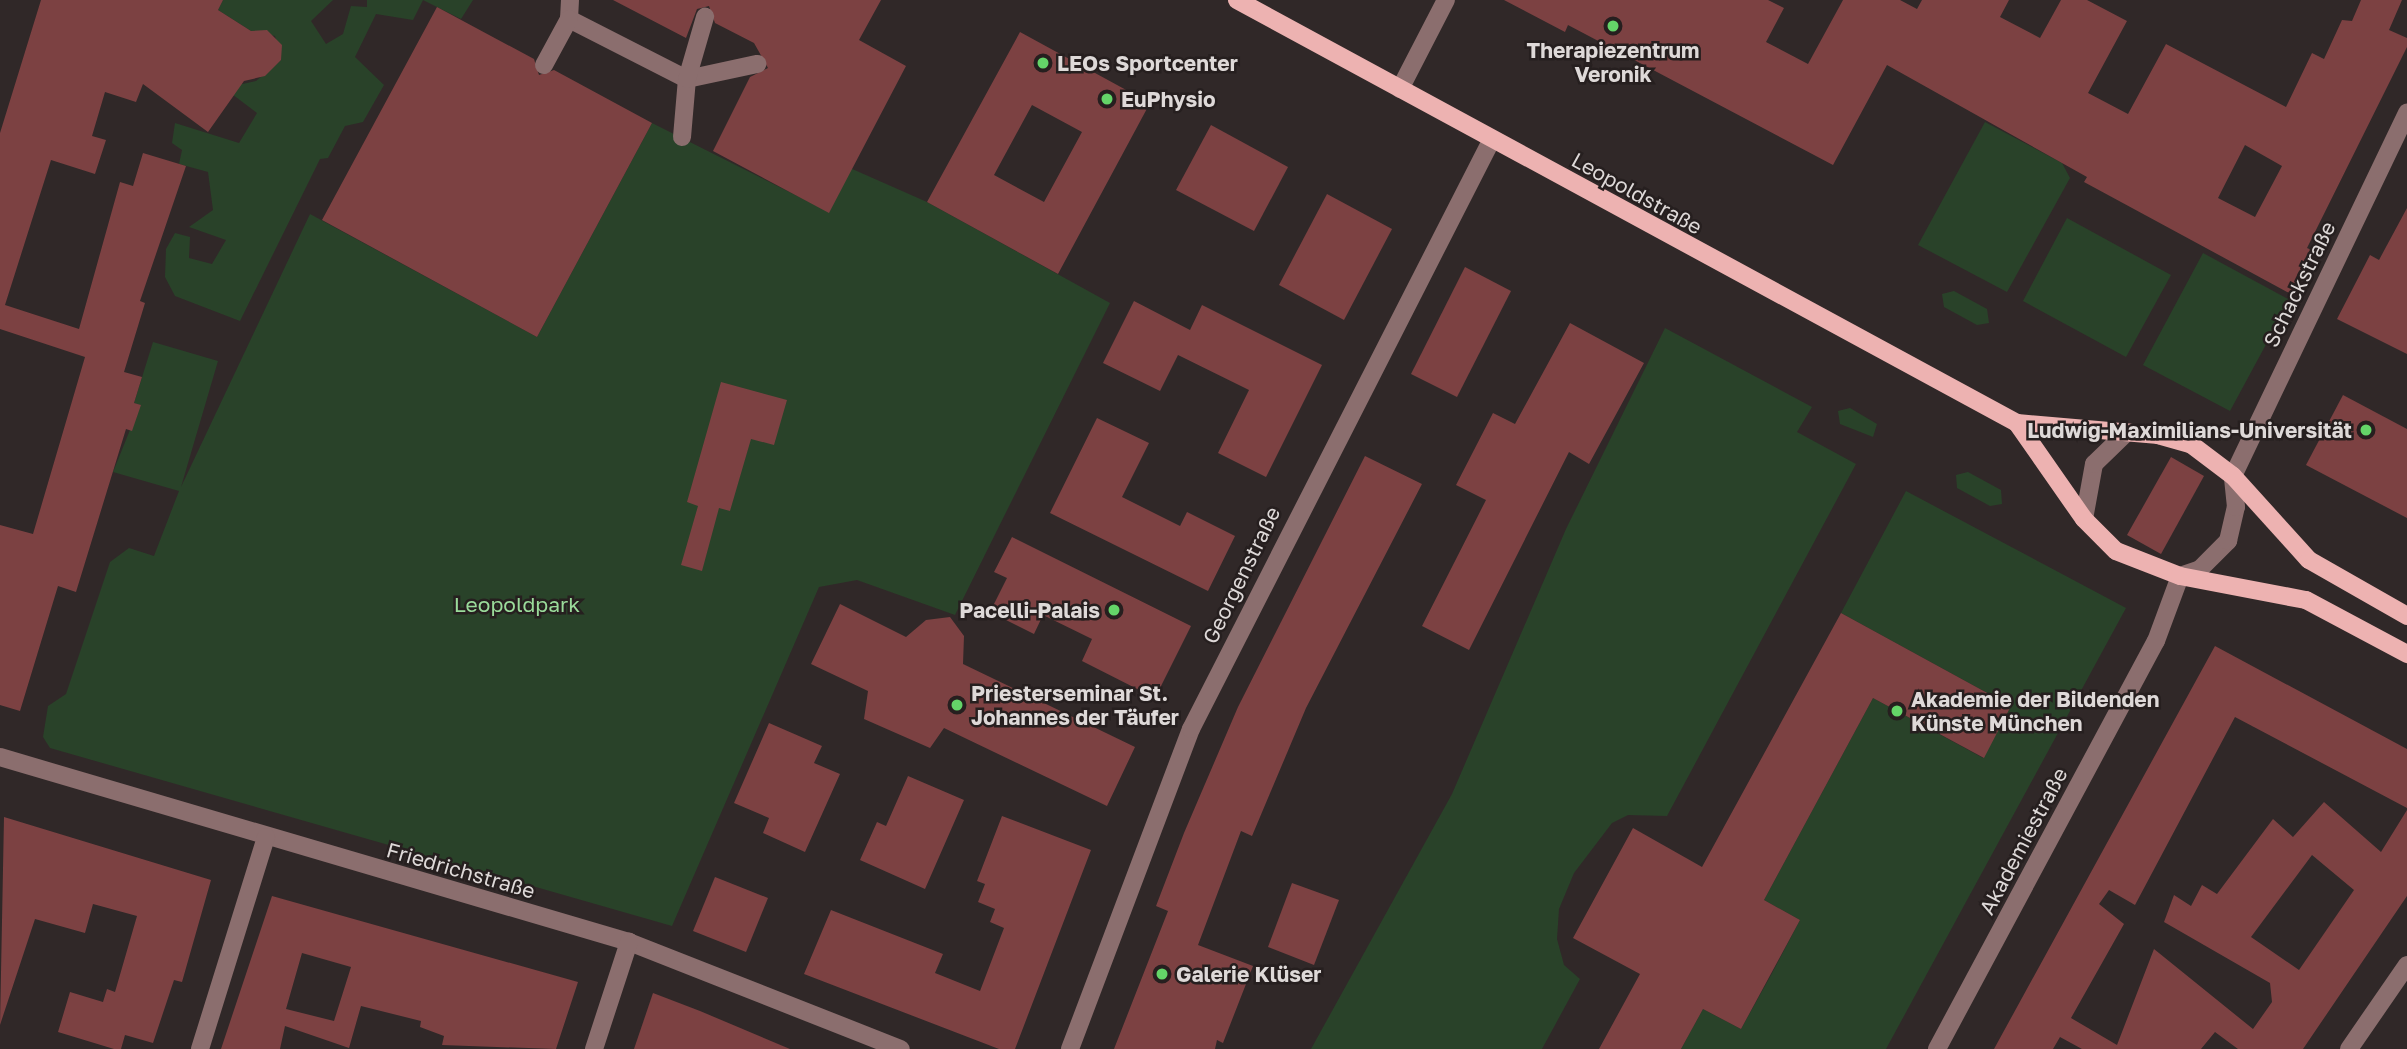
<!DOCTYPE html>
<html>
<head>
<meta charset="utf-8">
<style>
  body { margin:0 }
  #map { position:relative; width:2407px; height:1049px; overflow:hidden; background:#302828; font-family:"Golos Text",sans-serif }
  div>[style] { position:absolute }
  .green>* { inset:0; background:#294229 }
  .building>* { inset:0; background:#7c4142 }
  .minor>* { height:18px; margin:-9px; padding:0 9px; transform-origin:9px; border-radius:9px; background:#8b6e6e }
  .major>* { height:18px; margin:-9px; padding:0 9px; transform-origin:9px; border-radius:9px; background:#edb2b1 }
  .dots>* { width:19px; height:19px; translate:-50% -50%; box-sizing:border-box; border:4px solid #261f1f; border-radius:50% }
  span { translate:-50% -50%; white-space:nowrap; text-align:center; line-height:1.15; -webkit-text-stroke:5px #261f1f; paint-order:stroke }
  .poi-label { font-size:21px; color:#ded9d8; font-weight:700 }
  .left { translate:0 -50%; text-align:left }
  .right { translate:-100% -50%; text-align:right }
  .street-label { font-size:21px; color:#ded9d8 }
  .park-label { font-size:21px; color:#9adb9a }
</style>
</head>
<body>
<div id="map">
  <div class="green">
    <i style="clip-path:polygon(223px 0,333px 0,311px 21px,326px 44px,343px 34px,351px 6px,367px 7px,367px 0,473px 0,461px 19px,423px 0,413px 20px,376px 14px,355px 57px,384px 85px,363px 122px,345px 126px,328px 158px,320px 159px,240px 321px,175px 296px,165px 277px,166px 249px,175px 233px,190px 237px,189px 258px,212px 264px,226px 240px,189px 227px,213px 210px,208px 172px,179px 164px,182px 150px,172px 143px,175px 123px,239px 143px,257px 113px,224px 88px,256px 81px,281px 60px,275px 36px,251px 31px,218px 10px)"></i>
    <i style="clip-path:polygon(1985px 122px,2062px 163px,2070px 178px,2007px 292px,1918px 245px)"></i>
    <i style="clip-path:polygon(652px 123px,829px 212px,850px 168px,927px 202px,1110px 303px,955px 615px,857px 580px,819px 587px,672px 926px,50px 748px,43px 737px,48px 706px,66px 694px,110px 562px,129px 548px,154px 556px,179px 491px,113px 472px,140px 405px,134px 403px,153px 342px,218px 361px,181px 487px,310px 214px,537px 337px)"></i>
    <i style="clip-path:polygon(2067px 218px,2171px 275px,2126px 357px,2023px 301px)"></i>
    <i style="clip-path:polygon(2203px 253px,2290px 300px,2230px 411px,2143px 365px)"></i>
    <i style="clip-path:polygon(1954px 291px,1987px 309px,1989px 323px,1977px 325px,1944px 307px,1942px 294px)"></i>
    <i style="clip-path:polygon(1665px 328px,1812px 407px,1797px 432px,1856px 464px,1667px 816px,1628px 815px,1612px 823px,1574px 873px,1559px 909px,1557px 939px,1564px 965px,1580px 979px,1542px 1049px,1311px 1049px,1452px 794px,1566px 529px)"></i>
    <i style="clip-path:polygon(1850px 408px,1877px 424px,1873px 437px,1840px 424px,1838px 411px)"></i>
    <i style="clip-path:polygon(1968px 472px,2001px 490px,2002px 504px,1990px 506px,1957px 488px,1956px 475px)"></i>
    <i style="clip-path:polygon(1906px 491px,2126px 608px,1886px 1049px,1681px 1049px,1703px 1009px,1741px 1029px,1771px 975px,1800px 920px,1764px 900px,1873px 698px,1983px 758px,2011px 706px,1841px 613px)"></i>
  </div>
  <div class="building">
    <i style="clip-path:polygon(41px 0,223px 0,218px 10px,251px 31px,267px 30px,282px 45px,281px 60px,265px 76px,244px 81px,208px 132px,143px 84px,136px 102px,105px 92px,92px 136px,106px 140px,95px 174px,51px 160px,5px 305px,79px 329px,120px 182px,133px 186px,143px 153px,186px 166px,140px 301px,145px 303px,124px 372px,142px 377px,134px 403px,141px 405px,132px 431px,126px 429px,76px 592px,58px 586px,20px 711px,0 705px,0 525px,33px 534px,85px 357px,0 329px,0 133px)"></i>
    <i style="clip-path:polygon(613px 0,881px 0,859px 40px,906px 66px,829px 213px,713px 151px,750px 77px,768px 68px,754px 43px,715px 23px,709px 6px,697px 9px,686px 38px)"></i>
    <i style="clip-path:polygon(evenodd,1504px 0,1768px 0,1784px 8px,1766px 42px,1808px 64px,1843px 0,1900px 0,1917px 9px,1922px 0,2009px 0,2000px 17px,2040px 38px,2061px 0,2087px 0,2127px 21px,2088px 93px,2128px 114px,2166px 44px,2286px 107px,2312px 53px,2324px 59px,2342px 20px,2352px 21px,2361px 0,2402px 0,2389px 30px,2407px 38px,2407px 47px,2307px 248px,2314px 251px,2291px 294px,2084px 182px,2087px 177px,1887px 65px,1833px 165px,1568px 25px,1565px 32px,1504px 0,2245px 145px,2282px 166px,2255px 217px,2218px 198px,2245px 145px)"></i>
    <i style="clip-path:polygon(437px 7px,534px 59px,539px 75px,554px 70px,652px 123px,537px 337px,322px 220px)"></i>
    <i style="clip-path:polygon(evenodd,1020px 32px,1150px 103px,1058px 274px,927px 202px,1020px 32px,1032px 105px,1082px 132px,1044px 202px,994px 175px,1032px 105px)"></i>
    <i style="clip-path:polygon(1211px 125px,1288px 167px,1254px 231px,1176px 190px)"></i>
    <i style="clip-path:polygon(1327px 194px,1392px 229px,1344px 320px,1279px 285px)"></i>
    <i style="clip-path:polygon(2407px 208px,2407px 354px,2337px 319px,2370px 255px,2379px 260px)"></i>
    <i style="clip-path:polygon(1465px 267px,1511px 291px,1457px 397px,1411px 374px)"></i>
    <i style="clip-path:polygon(1134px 301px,1190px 330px,1202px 305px,1322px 365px,1266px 477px,1218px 453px,1249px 390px,1178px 355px,1160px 391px,1103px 363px)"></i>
    <i style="clip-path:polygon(1570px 323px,1644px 363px,1589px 464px,1569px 452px,1469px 650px,1422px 626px,1486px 500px,1456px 485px,1493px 413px,1515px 424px)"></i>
    <i style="clip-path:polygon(721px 382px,787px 400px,774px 445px,751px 439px,730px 511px,719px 508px,702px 571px,681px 565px,698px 506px,687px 502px)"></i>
    <i style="clip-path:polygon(2343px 395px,2407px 429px,2407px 518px,2306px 465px)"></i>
    <i style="clip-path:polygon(1097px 418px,1149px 443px,1122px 497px,1180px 526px,1187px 512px,1235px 536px,1208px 591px,1050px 513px)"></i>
    <i style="clip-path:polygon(1365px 456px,1422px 484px,1306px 708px,1252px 836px,1241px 831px,1198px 945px,1253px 966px,1223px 1043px,1217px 1040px,1215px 1049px,1114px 1049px,1168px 911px,1156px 906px,1184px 833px,1238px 707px)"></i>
    <i style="clip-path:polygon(2171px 457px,2204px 476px,2161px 554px,2127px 535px)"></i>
    <i style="clip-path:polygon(1012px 537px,1191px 626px,1155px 698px,1082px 661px,1092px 639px,1043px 615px,1034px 634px,990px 612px,1007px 578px,994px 572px)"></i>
    <i style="clip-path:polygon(840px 604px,906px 637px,926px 620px,950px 617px,964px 636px,963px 664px,1135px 747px,1107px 806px,944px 728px,930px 748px,864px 719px,868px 691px,811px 664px)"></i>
    <i style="clip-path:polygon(1841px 613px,2011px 706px,1984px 758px,1873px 698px,1764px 900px,1800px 920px,1741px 1029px,1703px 1009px,1681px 1049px,1599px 1049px,1640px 974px,1573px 938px,1633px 828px,1702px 867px)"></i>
    <i style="clip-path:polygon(evenodd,2215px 646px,2407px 749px,2407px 808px,2235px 717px,2135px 905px,2109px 890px,2099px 904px,2124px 924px,2071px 1018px,2117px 1045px,2154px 949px,2253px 1029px,2272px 1002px,2270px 983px,2164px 922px,2174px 895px,2191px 906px,2202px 885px,2217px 894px,2273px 819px,2293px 837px,2324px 802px,2381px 852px,2407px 810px,2407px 896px,2303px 1049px,2238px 1049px,2215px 1032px,2201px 1049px,2082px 1049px,2060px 1037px,2053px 1049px,1994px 1049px,2215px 646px,2312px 855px,2354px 890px,2299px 970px,2251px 937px,2312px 855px)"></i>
    <i style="clip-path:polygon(769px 723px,822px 746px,814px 763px,840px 774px,805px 852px,763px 833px,769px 818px,734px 803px)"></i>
    <i style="clip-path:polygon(908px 776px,964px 800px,925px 889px,860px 860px,877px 822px,886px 826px)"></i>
    <i style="clip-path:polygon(1002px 816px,1091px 850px,1015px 1049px,999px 1049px,804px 974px,831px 910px,943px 954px,935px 973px,980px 991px,1004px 928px,990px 922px,995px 909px,978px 902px,985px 884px,977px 881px)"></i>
    <i style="clip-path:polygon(4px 817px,211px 880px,182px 982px,174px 980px,153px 1043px,125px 1035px,121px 1049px,114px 1049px,58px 1032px,70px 992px,103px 1002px,107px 989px,115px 992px,137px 916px,93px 904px,85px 933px,35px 919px,0 1025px)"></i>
    <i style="clip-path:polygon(715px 877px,768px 898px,746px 952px,693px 931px)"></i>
    <i style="clip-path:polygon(1292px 883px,1339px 900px,1314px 965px,1268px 947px)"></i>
    <i style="clip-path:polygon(evenodd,272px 896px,578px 982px,556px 1049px,442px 1045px,444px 1036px,420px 1027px,421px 1021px,361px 1006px,349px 1048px,285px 1026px,280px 1049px,221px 1049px,272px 896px,302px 953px,351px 967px,334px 1021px,286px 1009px,302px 953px)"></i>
    <i style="clip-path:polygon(653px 993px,700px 1011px,790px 1049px,634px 1049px)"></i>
  </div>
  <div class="minor">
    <i style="left:570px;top:0;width:19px;rotate:93deg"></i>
    <i style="left:569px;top:19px;width:132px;rotate:27deg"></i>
    <i style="left:687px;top:79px;width:72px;rotate:-12.1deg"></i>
    <i style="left:544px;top:65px;width:52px;rotate:-61.5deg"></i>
    <i style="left:1400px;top:89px;width:100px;rotate:-62.7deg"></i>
    <i style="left:682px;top:137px;width:58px;rotate:-85.1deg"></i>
    <i style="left:687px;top:79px;width:65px;rotate:-73.8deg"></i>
    <i style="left:2084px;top:519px;width:56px;rotate:-79.7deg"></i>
    <i style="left:2094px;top:464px;width:46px;rotate:-44.1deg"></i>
    <i style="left:0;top:757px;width:656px;rotate:16.39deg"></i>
    <i style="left:629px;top:942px;width:292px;rotate:21.5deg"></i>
    <i style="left:200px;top:1049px;width:222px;rotate:-72.7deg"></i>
    <i style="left:594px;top:1049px;width:113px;rotate:-71.9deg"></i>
    <i style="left:1070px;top:1049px;width:342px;rotate:-69.3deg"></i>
    <i style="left:1191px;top:729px;width:662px;rotate:-62.97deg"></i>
    <i style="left:1937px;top:1049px;width:463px;rotate:-61.8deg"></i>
    <i style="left:2156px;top:641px;width:69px;rotate:-69.7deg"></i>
    <i style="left:2180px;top:576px;width:21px;rotate:-19deg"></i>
    <i style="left:2200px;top:569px;width:40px;rotate:-45deg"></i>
    <i style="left:2228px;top:541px;width:35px;rotate:-77deg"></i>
    <i style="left:2236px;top:507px;width:31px;rotate:-96deg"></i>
    <i style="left:2233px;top:476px;width:403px;rotate:-64.4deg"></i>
    <i style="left:2349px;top:1049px;width:102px;rotate:-55.4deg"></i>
  </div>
  <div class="major">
    <i style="left:1237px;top:0;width:887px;rotate:28.47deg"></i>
    <i style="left:2017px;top:423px;width:142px;rotate:4.9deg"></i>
    <i style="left:2158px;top:435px;width:35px;rotate:16deg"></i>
    <i style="left:2192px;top:445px;width:51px;rotate:37.1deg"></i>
    <i style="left:2233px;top:476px;width:113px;rotate:47.9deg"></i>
    <i style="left:2309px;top:560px;width:113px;rotate:29.7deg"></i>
    <i style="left:2017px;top:423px;width:117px;rotate:55.1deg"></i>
    <i style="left:2084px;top:519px;width:45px;rotate:45deg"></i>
    <i style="left:2116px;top:551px;width:69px;rotate:21.3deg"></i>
    <i style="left:2180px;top:576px;width:128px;rotate:10.8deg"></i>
    <i style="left:2306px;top:600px;width:115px;rotate:28.1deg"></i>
  </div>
  <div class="dots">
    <i style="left:1613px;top:26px;background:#64d468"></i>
    <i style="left:1043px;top:63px;background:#64d468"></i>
    <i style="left:1107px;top:99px;background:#64d468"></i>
    <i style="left:2366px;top:430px;background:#64d468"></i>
    <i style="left:1114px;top:610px;background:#64d468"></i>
    <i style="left:957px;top:705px;background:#64d468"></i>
    <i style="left:1897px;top:711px;background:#64d468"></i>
    <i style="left:1162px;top:974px;background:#64d468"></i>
  </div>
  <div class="poi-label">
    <span style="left:1613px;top:62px">Therapiezentrum<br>Veronik</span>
    <span class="left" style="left:1057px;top:63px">LEOs Sportcenter</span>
    <span class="left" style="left:1121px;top:99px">EuPhysio</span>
    <span class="right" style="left:2352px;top:430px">Ludwig-Maximilians-Universität</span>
    <span class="right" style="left:1100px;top:610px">Pacelli-Palais</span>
    <span class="left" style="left:971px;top:705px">Priesterseminar St.<br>Johannes der Täufer</span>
    <span class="left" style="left:1911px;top:711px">Akademie der Bildenden<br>Künste München</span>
    <span class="left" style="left:1176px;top:974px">Galerie Klüser</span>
  </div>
  <div class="street-label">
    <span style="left:1637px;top:193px;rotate:29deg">Leopoldstraße</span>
    <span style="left:2299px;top:284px;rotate:-64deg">Schackstraße</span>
    <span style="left:1241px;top:575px;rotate:-64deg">Georgenstraße</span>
    <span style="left:2023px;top:841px;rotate:-62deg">Akademiestraße</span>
    <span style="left:461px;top:870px;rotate:16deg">Friedrichstraße</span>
  </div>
  <div class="park-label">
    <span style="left:517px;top:604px">Leopoldpark</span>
  </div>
</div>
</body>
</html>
